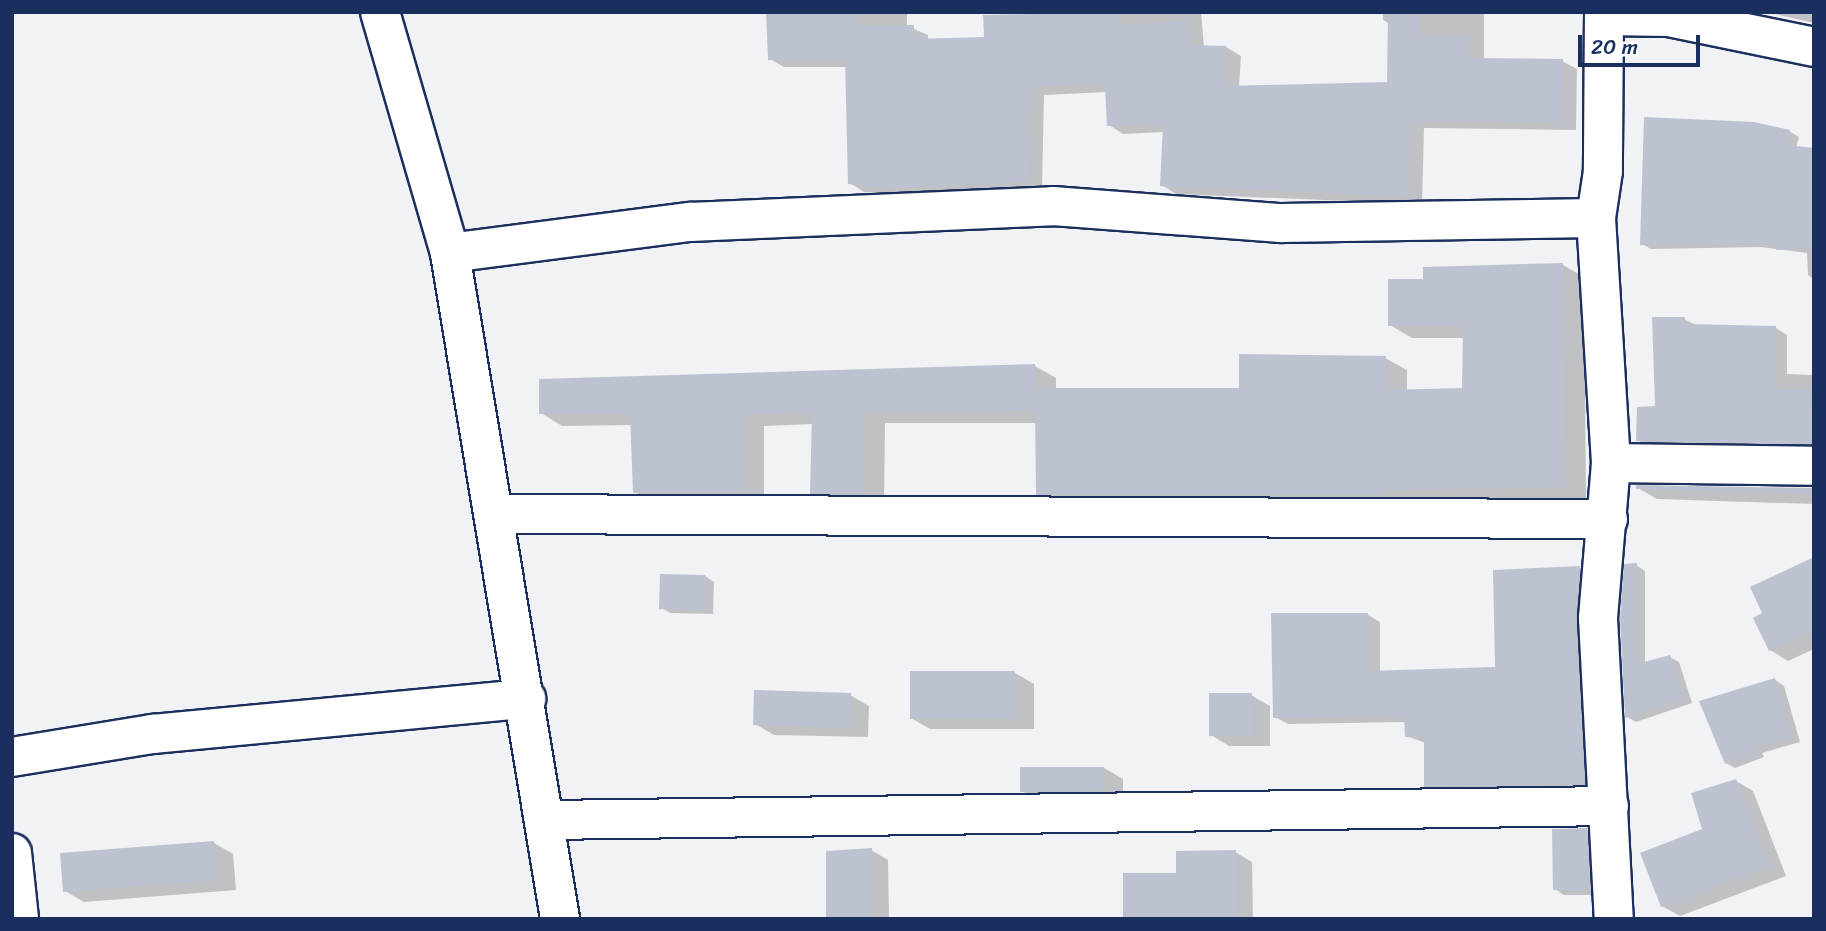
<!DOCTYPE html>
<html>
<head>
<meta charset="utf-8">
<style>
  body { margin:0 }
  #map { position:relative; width:1826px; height:931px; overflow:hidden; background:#f1f2f5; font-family:Sriracha,sans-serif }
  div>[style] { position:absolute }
  .shadow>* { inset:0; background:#0003 }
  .building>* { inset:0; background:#bcc2d0 }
  .roads { filter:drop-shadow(2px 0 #1b2f5e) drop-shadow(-2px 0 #1b2f5e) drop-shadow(0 2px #1b2f5e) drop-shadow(0 -2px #1b2f5e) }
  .minor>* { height:38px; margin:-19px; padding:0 19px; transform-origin:19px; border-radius:19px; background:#fff }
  span { translate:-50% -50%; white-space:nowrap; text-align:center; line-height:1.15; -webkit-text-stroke:7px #fff; paint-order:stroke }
  .frame { position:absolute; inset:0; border:14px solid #1b2f5e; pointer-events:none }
  .scale { position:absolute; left:1578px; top:35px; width:122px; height:32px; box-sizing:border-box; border:4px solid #1b2f5e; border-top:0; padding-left:9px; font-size:21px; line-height:24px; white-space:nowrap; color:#1b2f5e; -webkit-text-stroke:5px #fff; paint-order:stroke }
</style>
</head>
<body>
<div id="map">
  <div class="shadow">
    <i style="clip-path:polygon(768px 12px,907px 12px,907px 26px,928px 35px,928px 40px,986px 38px,985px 16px,1201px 12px,1204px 47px,1226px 47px,1241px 56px,1239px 88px,1389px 84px,1390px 24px,1383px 20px,1383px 12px,1484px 12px,1484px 60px,1562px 61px,1577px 69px,1576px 130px,1424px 128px,1422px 204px,1176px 194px,1162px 185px,1164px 132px,1123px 134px,1109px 125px,1107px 92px,1044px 95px,1042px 189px,906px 195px,864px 192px,850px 183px,847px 67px,784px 67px,770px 59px)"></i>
    <i style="clip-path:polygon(1769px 12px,1814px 12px,1814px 23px,1771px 13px)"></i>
    <i style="clip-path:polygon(1789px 131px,1799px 137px,1796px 148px,1814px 150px,1814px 279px,1808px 275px,1807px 253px,1761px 247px,1651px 249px,1642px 244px)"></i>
    <i style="clip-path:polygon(1563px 265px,1584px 277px,1586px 499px,1059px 506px,1038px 494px,1037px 423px,885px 423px,884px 505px,834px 505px,812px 493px,813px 424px,764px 426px,764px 505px,656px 504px,635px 492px,632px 425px,562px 426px,541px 413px,1035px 366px,1056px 378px,1056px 389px,1241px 390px,1385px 358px,1407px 370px,1407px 391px,1464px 390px,1465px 338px,1412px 338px,1390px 325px,1425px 281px)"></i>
    <i style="clip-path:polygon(1684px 319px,1696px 325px,1776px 328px,1787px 335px,1787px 374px,1814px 375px,1814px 450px,1649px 447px,1638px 440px,1657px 408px)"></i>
    <i style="clip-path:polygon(1638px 488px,1814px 490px,1814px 504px,1657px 499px)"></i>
    <i style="clip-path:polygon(1814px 559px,1814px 649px,1788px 661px,1770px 650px,1764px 614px)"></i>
    <i style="clip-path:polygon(1636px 565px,1645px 571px,1645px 664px,1670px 657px,1679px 662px,1692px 703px,1636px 722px,1627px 717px)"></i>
    <i style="clip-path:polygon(1580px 568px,1593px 575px,1597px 791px,1439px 793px,1426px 786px,1426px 743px,1406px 736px,1406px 722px,1288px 724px,1275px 717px,1368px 615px,1380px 622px,1380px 673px,1497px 668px,1495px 572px)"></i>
    <i style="clip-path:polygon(705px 576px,714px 582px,713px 614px,670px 613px,661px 608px)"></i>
    <i style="clip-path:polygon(1015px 673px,1034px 684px,1034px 729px,930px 729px,911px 718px)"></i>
    <i style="clip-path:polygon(1775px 680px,1784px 686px,1800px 742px,1762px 753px,1764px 757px,1735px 768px,1726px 763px)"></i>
    <i style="clip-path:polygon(850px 695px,869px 706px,868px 737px,774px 735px,755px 724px)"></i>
    <i style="clip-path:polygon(1251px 695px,1270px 706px,1270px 746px,1229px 746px,1211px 735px)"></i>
    <i style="clip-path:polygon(1104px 768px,1123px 779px,1123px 801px,1041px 802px,1022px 791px)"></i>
    <i style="clip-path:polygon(1736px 781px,1753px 791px,1786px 876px,1680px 916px,1662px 906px)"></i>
    <i style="clip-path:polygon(1587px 830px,1596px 835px,1599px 895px,1564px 895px,1555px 889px)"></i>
    <i style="clip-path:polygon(214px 843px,233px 854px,236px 890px,84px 902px,65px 891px)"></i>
    <i style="clip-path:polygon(871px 850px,888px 860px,889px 919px,828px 919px,828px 852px)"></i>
    <i style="clip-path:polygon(1235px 852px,1252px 862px,1253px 919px,1125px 919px,1178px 875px)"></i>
  </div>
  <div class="building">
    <i style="clip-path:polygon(766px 12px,855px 13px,855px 25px,914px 25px,914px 39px,984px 37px,983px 15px,1118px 12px,1119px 25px,1189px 21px,1190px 45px,1226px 46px,1225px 86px,1387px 82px,1388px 12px,1419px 12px,1419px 35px,1469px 36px,1469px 58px,1563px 59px,1562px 122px,1410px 121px,1408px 196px,1160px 186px,1163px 124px,1107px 126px,1105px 84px,1040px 86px,1030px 88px,1028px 182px,890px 188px,848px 184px,845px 59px,768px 60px)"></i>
    <i style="clip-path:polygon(1644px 117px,1754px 122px,1790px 130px,1787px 145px,1814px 148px,1814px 248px,1776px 250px,1776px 244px,1751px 243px,1640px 245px)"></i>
    <i style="clip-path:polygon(1563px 263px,1565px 487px,1384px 490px,1384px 495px,1036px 495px,1035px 411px,864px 412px,863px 494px,810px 494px,812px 412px,743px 415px,743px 493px,633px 493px,630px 414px,539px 414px,539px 379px,1035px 364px,1035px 388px,1239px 388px,1239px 354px,1386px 356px,1386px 390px,1462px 388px,1463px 326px,1388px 326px,1388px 279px,1423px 279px,1423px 267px)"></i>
    <i style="clip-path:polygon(1652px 317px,1685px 317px,1685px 324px,1776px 326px,1775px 389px,1810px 389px,1814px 444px,1636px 441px,1637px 407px,1655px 406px)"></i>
    <i style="clip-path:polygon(1636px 485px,1814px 488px,1814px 494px,1636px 489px)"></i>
    <i style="clip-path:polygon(1814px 557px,1814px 631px,1769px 651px,1753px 618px,1762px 613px,1750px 587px)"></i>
    <i style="clip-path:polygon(1637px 563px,1637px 664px,1670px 655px,1684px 698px,1625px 718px,1620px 618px,1624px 564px)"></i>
    <i style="clip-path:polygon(1580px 566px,1576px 619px,1585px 784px,1424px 787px,1424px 736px,1405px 737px,1404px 716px,1273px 718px,1271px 613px,1368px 613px,1368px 671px,1495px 667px,1493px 570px)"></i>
    <i style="clip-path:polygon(660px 574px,705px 575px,705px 610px,659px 609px)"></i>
    <i style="clip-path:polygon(910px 671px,1015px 671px,1015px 719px,910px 719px)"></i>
    <i style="clip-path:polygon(1775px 678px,1791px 738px,1754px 748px,1755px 752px,1725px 764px,1699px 701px)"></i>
    <i style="clip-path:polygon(754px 690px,851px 693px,850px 728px,753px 725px)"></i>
    <i style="clip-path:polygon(1209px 693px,1252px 693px,1252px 736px,1209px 736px)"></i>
    <i style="clip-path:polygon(1020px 767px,1104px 767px,1104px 791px,1020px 792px)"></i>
    <i style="clip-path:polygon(1736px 779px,1769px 866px,1661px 907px,1640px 853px,1702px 829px,1691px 793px)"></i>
    <i style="clip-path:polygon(1587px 828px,1591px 890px,1553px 890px,1552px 829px)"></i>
    <i style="clip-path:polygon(214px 841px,217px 880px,63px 892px,60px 853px)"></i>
    <i style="clip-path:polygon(872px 848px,872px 919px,826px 919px,826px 851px)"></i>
    <i style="clip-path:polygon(1236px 850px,1236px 919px,1123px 919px,1123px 873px,1176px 873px,1176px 851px)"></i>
  </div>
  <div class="roads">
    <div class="minor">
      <i style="left:380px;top:12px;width:251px;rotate:73.8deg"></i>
      <i style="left:450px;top:253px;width:675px;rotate:80.62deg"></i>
      <i style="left:1604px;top:12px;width:159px;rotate:90.4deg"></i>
      <i style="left:1603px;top:171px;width:48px;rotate:98.5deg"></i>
      <i style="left:1596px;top:218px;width:245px;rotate:86.5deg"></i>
      <i style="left:1611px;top:463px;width:156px;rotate:94.8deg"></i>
      <i style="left:1598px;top:618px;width:301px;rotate:87deg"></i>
      <i style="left:1604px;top:16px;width:64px;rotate:0.9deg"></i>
      <i style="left:1668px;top:17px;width:149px;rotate:11.6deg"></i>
      <i style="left:450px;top:253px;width:242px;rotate:-7.4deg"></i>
      <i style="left:690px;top:222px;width:363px;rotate:-2.5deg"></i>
      <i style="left:1053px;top:206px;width:229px;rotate:4.3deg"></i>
      <i style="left:1281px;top:223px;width:315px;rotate:-0.9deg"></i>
      <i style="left:1611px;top:463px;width:203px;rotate:0.8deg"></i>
      <i style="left:495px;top:514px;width:1113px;rotate:0.26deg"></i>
      <i style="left:12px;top:757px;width:143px;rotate:-9.3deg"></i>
      <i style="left:153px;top:734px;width:375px;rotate:-5.4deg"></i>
      <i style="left:545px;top:820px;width:1064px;rotate:-0.75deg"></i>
      <i style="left:12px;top:853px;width:66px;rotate:83.9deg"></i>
    </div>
  </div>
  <div class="frame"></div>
  <div class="scale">20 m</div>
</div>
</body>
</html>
